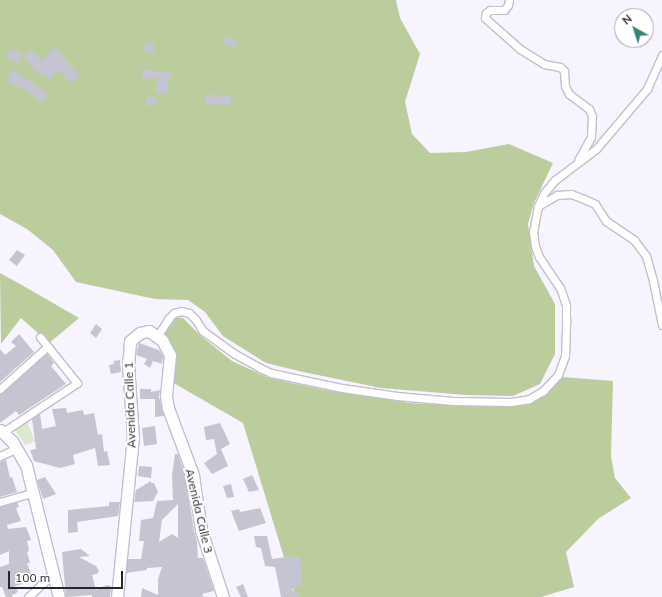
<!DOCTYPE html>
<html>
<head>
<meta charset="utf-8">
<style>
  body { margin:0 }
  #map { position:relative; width:662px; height:597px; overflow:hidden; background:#f7f3ff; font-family:Mulish,sans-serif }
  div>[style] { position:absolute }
  .green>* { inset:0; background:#dde9cc }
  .forest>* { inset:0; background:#bbcd9d }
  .building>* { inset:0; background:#c4c5d0 }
  .roads { filter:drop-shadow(1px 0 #c3bfcb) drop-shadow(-1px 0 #c3bfcb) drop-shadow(0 1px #c3bfcb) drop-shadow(0 -1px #c3bfcb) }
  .street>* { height:7px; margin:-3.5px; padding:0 3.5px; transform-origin:3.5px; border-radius:3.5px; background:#fff }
  .secondary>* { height:11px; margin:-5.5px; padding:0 5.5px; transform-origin:5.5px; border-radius:5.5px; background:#fff }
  span { translate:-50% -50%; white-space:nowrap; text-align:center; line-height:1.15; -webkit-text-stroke:4px #fff; paint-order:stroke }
  .street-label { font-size:12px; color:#27262a }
  .north { position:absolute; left:614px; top:8px; width:40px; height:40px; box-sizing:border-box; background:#fff; border:1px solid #a9a8aa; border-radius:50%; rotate:321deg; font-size:11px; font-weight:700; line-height:16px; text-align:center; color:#27262a }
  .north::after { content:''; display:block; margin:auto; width:14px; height:18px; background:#3b8177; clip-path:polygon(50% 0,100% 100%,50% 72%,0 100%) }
  .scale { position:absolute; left:8px; top:571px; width:115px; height:18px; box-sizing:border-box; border:2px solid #27262a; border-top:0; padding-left:5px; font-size:12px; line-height:14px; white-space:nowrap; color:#27262a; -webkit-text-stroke:3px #fff; paint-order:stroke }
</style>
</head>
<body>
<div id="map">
  <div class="green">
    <i style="clip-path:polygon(26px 419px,35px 441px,25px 445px,13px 427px)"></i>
  </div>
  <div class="forest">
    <i style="clip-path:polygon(0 0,396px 0,400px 18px,420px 54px,405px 102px,412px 134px,430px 153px,466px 152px,509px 144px,553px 163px,534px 203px,528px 224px,534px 266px,555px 304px,555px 354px,540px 384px,513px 396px,466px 395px,381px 388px,303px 372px,266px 363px,223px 336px,205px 312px,188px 300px,155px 299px,76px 282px,53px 250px,27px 229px,0 214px)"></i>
    <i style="clip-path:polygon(0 273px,27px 288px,79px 318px,49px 343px,21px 318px,1px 344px)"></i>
    <i style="clip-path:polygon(175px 317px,183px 318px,201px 336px,232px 361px,269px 378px,325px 390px,410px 403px,482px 407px,518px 406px,544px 397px,562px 377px,613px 381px,611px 456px,615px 478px,631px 498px,598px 519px,566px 552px,574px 587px,541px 597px,296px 597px,243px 423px,172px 382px,173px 348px,164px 332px)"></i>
  </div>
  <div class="building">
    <i style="clip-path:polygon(226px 36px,238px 41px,235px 48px,223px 43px)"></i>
    <i style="clip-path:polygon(145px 43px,155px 44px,154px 53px,144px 52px)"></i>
    <i style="clip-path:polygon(55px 47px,80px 76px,72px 83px,58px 70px,50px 80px,42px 73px,40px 75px,23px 58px,31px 50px,42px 61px)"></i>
    <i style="clip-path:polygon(10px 49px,22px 54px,18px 64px,6px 58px)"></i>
    <i style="clip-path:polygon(14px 70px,49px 94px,42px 103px,19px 86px,18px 88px,6px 80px)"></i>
    <i style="clip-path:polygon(142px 70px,152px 70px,152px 72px,171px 71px,171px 78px,168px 78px,167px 93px,156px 93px,157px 78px,143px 79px)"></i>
    <i style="clip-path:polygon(205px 94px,231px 96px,231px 105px,205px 104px)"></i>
    <i style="clip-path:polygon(146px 97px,156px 97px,155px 106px,145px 106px)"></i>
    <i style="clip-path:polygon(17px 250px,25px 255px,17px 266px,9px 260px)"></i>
    <i style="clip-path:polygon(96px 324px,102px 329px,96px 338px,90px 333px)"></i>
    <i style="clip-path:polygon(19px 334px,34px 352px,0 382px,0 349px,5px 355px,16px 346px,11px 342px)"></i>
    <i style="clip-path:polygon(139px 343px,159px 350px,163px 356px,162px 364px,153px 361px,150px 368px,144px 364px,147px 359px,136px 355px)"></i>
    <i style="clip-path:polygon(47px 354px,54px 363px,51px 366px,66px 384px,19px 415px,16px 411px,0 423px,0 394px)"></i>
    <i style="clip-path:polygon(120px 360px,121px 372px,111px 374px,109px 365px,114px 364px,113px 361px)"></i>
    <i style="clip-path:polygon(140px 389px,151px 389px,151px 392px,160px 390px,159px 397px,164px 416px,155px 417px,155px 399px,140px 399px)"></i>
    <i style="clip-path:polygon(66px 408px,67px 413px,83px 410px,84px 415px,94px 413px,98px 435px,102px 434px,104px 452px,107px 451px,110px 465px,98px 466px,95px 448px,73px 455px,75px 464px,60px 468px,34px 461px,30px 450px,36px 449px,32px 419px,40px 413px,42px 429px,56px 426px,52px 409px)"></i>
    <i style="clip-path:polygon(220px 423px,230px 444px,221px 449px,228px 466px,212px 474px,204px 463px,217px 454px,214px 439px,206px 440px,204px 427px)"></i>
    <i style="clip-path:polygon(155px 426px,157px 444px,144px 446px,142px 428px)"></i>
    <i style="clip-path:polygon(evenodd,175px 454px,178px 454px,186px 477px,194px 531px,197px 541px,198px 558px,203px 558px,214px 591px,202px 594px,204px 597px,141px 597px,142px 588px,158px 595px,158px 579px,162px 567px,147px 568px,147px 570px,126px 573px,128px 559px,141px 559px,144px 541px,139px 541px,141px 520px,153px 518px,157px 501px,173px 500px,172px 475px,175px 454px,178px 504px,178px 538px,172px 534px,159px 542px,162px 520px,178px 504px)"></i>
    <i style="clip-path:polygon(6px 460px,10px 478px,12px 477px,17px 492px,0 497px,0 462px)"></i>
    <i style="clip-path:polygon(139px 466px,152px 467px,151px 478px,138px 476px)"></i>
    <i style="clip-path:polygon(252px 475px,259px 490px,249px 492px,243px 479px)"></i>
    <i style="clip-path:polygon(45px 477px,56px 494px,43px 499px,37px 480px)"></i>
    <i style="clip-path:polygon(151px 481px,151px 483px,154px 483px,158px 492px,153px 501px,134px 502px,136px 490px)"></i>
    <i style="clip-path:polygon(231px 484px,234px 497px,227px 498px,223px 486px)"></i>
    <i style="clip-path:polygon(17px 502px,19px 507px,16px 508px,21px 521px,7px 525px,8px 529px,26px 527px,31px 540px,27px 541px,29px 551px,27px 552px,30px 563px,27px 563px,31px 574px,21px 578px,23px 584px,15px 586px,18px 592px,12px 595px,13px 597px,6px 597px,2px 587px,0 587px,0 567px,9px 564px,9px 551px,0 555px,0 507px)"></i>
    <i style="clip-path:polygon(109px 502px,120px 502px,118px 516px,77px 522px,78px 532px,68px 533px,68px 510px,109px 506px)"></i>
    <i style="clip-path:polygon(260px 508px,266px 523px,239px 531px,231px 511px,239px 509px,240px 512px)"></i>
    <i style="clip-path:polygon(254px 536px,267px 536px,272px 559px,286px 557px,300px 557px,302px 585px,292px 589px,300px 597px,281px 597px,275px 567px,265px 566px,261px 548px,256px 547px)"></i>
    <i style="clip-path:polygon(81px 549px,90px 556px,79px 557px,96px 566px,99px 571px,97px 574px,92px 575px,96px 590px,107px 585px,111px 586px,110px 597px,92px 597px,92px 595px,66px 597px,62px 552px)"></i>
    <i style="clip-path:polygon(243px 584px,248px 597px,241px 597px,236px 587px)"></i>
  </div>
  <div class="roads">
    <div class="street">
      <i style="left:509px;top:0;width:5px;rotate:101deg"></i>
      <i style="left:508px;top:5px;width:6px;rotate:129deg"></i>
      <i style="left:504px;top:10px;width:14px;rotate:180deg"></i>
      <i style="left:490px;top:10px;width:5px;rotate:143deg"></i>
      <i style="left:486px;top:13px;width:5px;rotate:101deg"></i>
      <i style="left:485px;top:18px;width:47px;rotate:41.5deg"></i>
      <i style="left:520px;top:49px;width:28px;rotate:32deg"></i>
      <i style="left:544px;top:64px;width:16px;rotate:11deg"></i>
      <i style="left:560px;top:67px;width:6px;rotate:45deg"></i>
      <i style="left:564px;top:71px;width:15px;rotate:86deg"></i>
      <i style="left:565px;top:86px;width:9px;rotate:63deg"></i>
      <i style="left:569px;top:94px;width:25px;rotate:37deg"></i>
      <i style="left:589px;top:109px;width:8px;rotate:67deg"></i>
      <i style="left:592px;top:116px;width:21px;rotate:93deg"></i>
      <i style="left:591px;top:137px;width:26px;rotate:119deg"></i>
      <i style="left:538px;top:206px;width:22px;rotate:-30deg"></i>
      <i style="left:557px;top:195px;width:14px;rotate:-4deg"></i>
      <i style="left:571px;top:194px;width:14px;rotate:21deg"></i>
      <i style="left:584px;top:199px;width:12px;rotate:24deg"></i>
      <i style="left:595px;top:204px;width:20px;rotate:57deg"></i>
      <i style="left:606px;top:221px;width:34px;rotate:34deg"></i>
      <i style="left:634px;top:240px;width:20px;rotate:53deg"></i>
      <i style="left:646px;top:256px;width:26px;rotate:74deg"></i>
      <i style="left:653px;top:281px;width:45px;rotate:78.4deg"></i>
      <i style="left:158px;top:335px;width:20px;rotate:-57deg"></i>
      <i style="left:169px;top:318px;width:7px;rotate:-45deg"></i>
      <i style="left:174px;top:313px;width:7px;rotate:-16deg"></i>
      <i style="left:181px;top:311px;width:8px;rotate:14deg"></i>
      <i style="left:189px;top:313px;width:10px;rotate:45deg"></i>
      <i style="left:196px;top:320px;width:13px;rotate:58deg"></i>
      <i style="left:203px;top:331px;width:39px;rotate:36deg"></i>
      <i style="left:235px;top:354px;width:29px;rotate:29deg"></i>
      <i style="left:260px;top:368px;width:12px;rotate:24deg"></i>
      <i style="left:271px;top:373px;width:73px;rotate:11.9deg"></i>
      <i style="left:342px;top:388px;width:56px;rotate:8.3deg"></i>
      <i style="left:397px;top:396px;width:56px;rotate:5.1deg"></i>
      <i style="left:453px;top:401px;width:58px;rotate:1deg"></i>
      <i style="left:511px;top:402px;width:18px;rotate:-9deg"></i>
      <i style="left:529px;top:399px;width:16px;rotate:-30deg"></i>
      <i style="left:543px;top:391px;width:22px;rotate:-47deg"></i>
      <i style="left:558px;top:375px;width:20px;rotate:-70deg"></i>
      <i style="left:565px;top:356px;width:37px;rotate:-88deg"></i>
      <i style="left:566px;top:319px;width:14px;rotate:-90deg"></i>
      <i style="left:566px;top:305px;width:18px;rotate:-109deg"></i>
      <i style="left:560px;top:288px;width:37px;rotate:-124deg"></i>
      <i style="left:539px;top:257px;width:12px;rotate:-110deg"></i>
      <i style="left:535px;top:246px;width:14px;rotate:-98deg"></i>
      <i style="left:533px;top:232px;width:26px;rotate:-79deg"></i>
      <i style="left:538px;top:206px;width:14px;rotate:-65deg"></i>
      <i style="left:544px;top:193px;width:17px;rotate:-50deg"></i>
      <i style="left:555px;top:180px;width:51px;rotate:-37.1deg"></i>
      <i style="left:596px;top:149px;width:79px;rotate:-49.6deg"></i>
      <i style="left:647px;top:89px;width:37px;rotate:-66deg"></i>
      <i style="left:0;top:389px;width:64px;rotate:-41.9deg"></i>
      <i style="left:3px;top:432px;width:89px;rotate:-33.5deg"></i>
      <i style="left:77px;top:383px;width:59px;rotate:-128.8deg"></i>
      <i style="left:0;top:456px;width:19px;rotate:-25deg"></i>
      <i style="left:0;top:502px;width:35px;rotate:-16deg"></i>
      <i style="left:28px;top:597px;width:35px;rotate:-43deg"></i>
    </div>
    <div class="secondary">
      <i style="left:0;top:430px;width:16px;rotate:43deg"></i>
      <i style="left:12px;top:441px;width:28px;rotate:60deg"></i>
      <i style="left:26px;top:465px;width:136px;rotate:76deg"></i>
      <i style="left:117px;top:597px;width:160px;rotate:-84.3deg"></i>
      <i style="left:133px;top:438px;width:73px;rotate:-93.9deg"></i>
      <i style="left:128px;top:365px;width:24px;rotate:-85deg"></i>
      <i style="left:130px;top:341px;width:13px;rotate:-39deg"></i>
      <i style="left:140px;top:333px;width:9px;rotate:-13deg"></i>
      <i style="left:149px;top:331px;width:16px;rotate:35deg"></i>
      <i style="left:162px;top:340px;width:17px;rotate:62deg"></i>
      <i style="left:170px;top:355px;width:41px;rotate:95.6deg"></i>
      <i style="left:166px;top:396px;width:12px;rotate:81deg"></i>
      <i style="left:168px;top:408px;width:72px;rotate:69.5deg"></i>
      <i style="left:193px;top:475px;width:56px;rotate:81.7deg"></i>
      <i style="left:201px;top:530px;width:71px;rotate:71.8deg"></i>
    </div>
  </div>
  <div class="street-label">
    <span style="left:130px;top:405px;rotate:-92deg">Avenida Calle 1</span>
    <span style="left:199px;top:511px;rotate:77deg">Avenida Calle 3</span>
  </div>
  <div class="north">N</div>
  <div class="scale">100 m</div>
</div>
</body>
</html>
